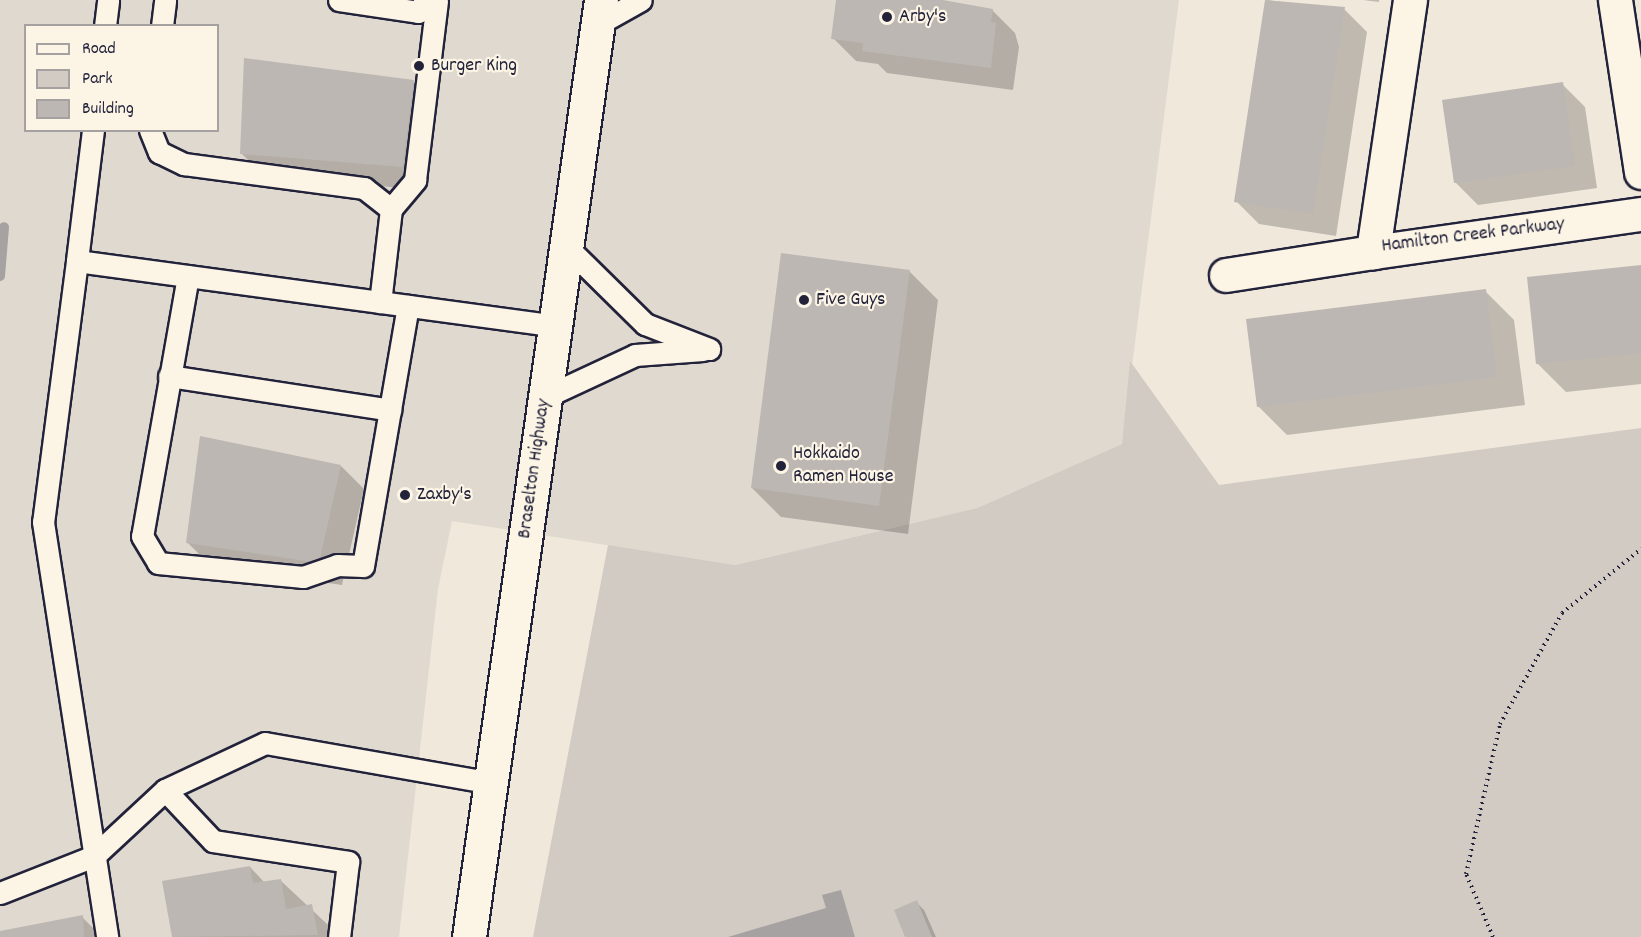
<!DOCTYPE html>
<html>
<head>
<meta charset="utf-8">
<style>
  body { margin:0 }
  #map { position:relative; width:1641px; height:937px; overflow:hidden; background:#efe8db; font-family:Dekko,sans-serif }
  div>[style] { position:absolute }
  .built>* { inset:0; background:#e0d9cf }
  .green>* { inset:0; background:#d1cbc3 }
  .water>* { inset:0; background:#a6a2a2 }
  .shadow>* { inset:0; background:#0003 }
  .stream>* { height:10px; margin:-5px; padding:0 5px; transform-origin:5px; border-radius:5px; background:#a6a2a2 }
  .building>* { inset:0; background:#bcb7b3 }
  .path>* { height:4px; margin-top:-2px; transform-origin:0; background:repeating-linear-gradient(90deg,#22223b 0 1.5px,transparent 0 6px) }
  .roads { filter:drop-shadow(2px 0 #22223b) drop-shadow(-2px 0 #22223b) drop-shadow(0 2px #22223b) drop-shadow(0 -2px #22223b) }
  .service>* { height:21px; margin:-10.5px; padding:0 10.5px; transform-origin:10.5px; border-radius:10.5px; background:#fcf5e5 }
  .minor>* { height:33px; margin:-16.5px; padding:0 16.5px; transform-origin:16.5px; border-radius:16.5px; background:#fcf5e5 }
  .secondary>* { height:33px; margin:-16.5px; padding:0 16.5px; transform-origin:16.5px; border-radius:16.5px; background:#fcf5e5 }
  .dots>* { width:16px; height:16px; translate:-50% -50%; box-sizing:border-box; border:3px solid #fcf5e5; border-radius:50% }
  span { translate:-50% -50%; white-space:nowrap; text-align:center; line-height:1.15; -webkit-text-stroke:4.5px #fcf5e5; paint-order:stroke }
  .poi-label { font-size:20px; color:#22223b }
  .left { translate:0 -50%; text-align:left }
  .street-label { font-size:20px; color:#22223b }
  .legend { position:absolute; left:24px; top:24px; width:195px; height:108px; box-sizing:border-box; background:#fcf5e5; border:2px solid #a5a1a1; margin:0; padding:8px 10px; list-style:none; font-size:18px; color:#22223b }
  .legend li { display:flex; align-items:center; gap:12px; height:30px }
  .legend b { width:30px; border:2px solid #a5a1a1 }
</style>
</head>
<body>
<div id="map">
  <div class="built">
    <i style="clip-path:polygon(evenodd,0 0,1179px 0,1122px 444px,977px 508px,735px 565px,452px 521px,438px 589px,399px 937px,0 937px,0 0,26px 26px,218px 26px,218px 130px,26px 130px,26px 26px)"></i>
  </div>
  <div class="green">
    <i style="clip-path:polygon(1130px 361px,1219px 485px,1641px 428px,1641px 937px,533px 937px,608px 545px,735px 565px,977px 508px,1122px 444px)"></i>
  </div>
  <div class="water">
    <i style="clip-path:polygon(841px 890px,855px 937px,728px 937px,826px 908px,822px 895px)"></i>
  </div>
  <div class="shadow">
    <i style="clip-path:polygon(838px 0,933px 0,992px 10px,1015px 33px,1019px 47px,1013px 90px,887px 73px,878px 64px,856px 61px,833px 38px)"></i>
    <i style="clip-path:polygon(1266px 0,1344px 9px,1367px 32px,1336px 236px,1259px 224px,1236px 201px)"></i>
    <i style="clip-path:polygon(1363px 0,1379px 0,1379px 2px)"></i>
    <i style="clip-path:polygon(413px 82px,436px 105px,425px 190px,264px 176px,241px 153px)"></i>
    <i style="clip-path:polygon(1562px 84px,1585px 107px,1597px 188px,1478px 205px,1455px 182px)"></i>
    <i style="clip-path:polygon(1641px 267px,1641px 384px,1566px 392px,1537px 363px)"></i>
    <i style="clip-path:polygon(909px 271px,938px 300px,908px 534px,781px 517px,752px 488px)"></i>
    <i style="clip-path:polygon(1485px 291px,1514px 320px,1525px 405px,1287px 435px,1258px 406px)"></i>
    <i style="clip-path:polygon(341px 466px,364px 489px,342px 585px,211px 566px,188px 543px)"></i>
    <i style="clip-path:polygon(250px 867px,265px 883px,280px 880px,341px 937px,173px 937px,164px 883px)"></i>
    <i style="clip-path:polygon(916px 902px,924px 910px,936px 937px,907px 937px)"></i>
    <i style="clip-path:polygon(82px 917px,102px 937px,0 937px,0 933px)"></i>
  </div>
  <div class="stream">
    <i style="left:0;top:276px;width:49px;rotate:-85.3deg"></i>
  </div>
  <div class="building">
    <i style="clip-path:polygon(836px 0,943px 0,993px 9px,991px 22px,996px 23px,991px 68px,862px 51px,863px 43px,831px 39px)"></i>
    <i style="clip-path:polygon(1265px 0,1345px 7px,1313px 214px,1234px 202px)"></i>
    <i style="clip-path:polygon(244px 58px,414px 80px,403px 167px,240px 154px)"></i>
    <i style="clip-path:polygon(1563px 82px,1575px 166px,1454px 183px,1442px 100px)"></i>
    <i style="clip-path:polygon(781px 253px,910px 270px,879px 506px,751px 488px)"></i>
    <i style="clip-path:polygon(1641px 265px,1641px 353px,1536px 364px,1527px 277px)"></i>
    <i style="clip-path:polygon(1486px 289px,1497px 377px,1257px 407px,1246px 319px)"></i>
    <i style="clip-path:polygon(200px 436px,341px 465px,319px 563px,186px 543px)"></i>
    <i style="clip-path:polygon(250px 866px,253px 883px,281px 879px,286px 909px,312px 904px,318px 935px,172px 937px,162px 881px)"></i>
    <i style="clip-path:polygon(917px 900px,932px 937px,905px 937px,894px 910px)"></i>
    <i style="clip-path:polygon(83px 915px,84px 937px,0 937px,0 931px)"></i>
  </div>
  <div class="path">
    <i style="left:1493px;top:937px;width:69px;rotate:-113.2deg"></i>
    <i style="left:1466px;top:874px;width:154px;rotate:-77.2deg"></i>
    <i style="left:1500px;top:724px;width:127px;rotate:-60.8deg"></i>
    <i style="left:1562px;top:613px;width:102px;rotate:-39deg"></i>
  </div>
  <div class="roads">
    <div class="service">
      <i style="left:339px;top:0;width:80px;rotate:8.6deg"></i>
      <i style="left:418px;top:12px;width:14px;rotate:-56deg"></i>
      <i style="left:598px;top:24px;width:49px;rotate:-29.2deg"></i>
      <i style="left:105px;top:26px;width:26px;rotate:-83deg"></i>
      <i style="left:162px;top:26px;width:26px;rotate:-83deg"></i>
      <i style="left:93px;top:130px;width:132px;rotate:97deg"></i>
      <i style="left:77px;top:261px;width:482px;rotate:7.7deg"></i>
      <i style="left:150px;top:130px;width:24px;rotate:68deg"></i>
      <i style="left:159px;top:152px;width:28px;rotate:26deg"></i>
      <i style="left:184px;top:164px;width:182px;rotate:7.6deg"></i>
      <i style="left:364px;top:188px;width:34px;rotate:38deg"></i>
      <i style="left:391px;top:209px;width:94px;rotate:96.7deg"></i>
      <i style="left:391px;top:209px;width:38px;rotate:-50deg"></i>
      <i style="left:415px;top:180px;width:181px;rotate:-83deg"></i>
      <i style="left:566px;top:246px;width:111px;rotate:44.6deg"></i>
      <i style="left:645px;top:324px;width:69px;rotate:21.3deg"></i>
      <i style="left:77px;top:261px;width:263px;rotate:97.4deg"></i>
      <i style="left:43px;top:522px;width:420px;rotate:81.2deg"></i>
      <i style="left:188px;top:276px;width:264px;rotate:100deg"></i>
      <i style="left:142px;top:536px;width:31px;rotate:59deg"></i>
      <i style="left:158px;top:563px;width:146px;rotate:5.5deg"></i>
      <i style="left:303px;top:577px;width:36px;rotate:-19deg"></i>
      <i style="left:337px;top:565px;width:26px;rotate:2deg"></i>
      <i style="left:363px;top:566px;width:264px;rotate:-80.2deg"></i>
      <i style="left:169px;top:376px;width:224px;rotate:8.7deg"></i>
      <i style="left:545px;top:397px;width:99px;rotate:-25deg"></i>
      <i style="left:635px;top:355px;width:68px;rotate:-4.2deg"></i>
      <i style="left:165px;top:790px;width:70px;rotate:46.7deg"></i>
      <i style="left:213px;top:841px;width:137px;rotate:8.8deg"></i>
      <i style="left:348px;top:862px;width:76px;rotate:96.8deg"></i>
      <i style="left:0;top:893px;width:101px;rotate:-21.5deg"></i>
      <i style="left:94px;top:856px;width:97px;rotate:-42.9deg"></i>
      <i style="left:165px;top:790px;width:110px;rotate:-25.2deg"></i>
      <i style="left:265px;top:743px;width:230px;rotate:10deg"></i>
    </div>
    <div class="minor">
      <i style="left:1410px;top:0;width:255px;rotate:98.4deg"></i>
      <i style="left:1373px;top:252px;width:271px;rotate:-8.1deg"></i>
      <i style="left:1615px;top:0;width:174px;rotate:81.4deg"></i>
      <i style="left:1226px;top:275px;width:149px;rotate:-8.9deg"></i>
    </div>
    <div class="secondary">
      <i style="left:469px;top:937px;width:946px;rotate:-81.98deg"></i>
    </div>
  </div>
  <div class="dots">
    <i style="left:887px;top:17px;background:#22223b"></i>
    <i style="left:419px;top:66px;background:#22223b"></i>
    <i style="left:804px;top:300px;background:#22223b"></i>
    <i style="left:781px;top:466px;background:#22223b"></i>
    <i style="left:405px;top:495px;background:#22223b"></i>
  </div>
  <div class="poi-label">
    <span class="left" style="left:899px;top:17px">Arby's</span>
    <span class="left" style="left:431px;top:66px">Burger King</span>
    <span class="left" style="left:816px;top:300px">Five Guys</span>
    <span class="left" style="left:793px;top:466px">Hokkaido<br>Ramen House</span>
    <span class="left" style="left:417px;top:495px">Zaxby's</span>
  </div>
  <div class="street-label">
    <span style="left:1473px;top:236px;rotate:-7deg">Hamilton Creek Parkway</span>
    <span style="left:535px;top:469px;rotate:-82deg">Braselton Highway</span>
  </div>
  <ul class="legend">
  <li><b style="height:8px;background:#fcf5e5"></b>Road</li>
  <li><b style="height:16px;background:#d1cbc3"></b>Park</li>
  <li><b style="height:16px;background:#bcb7b3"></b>Building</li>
  </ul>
</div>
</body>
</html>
